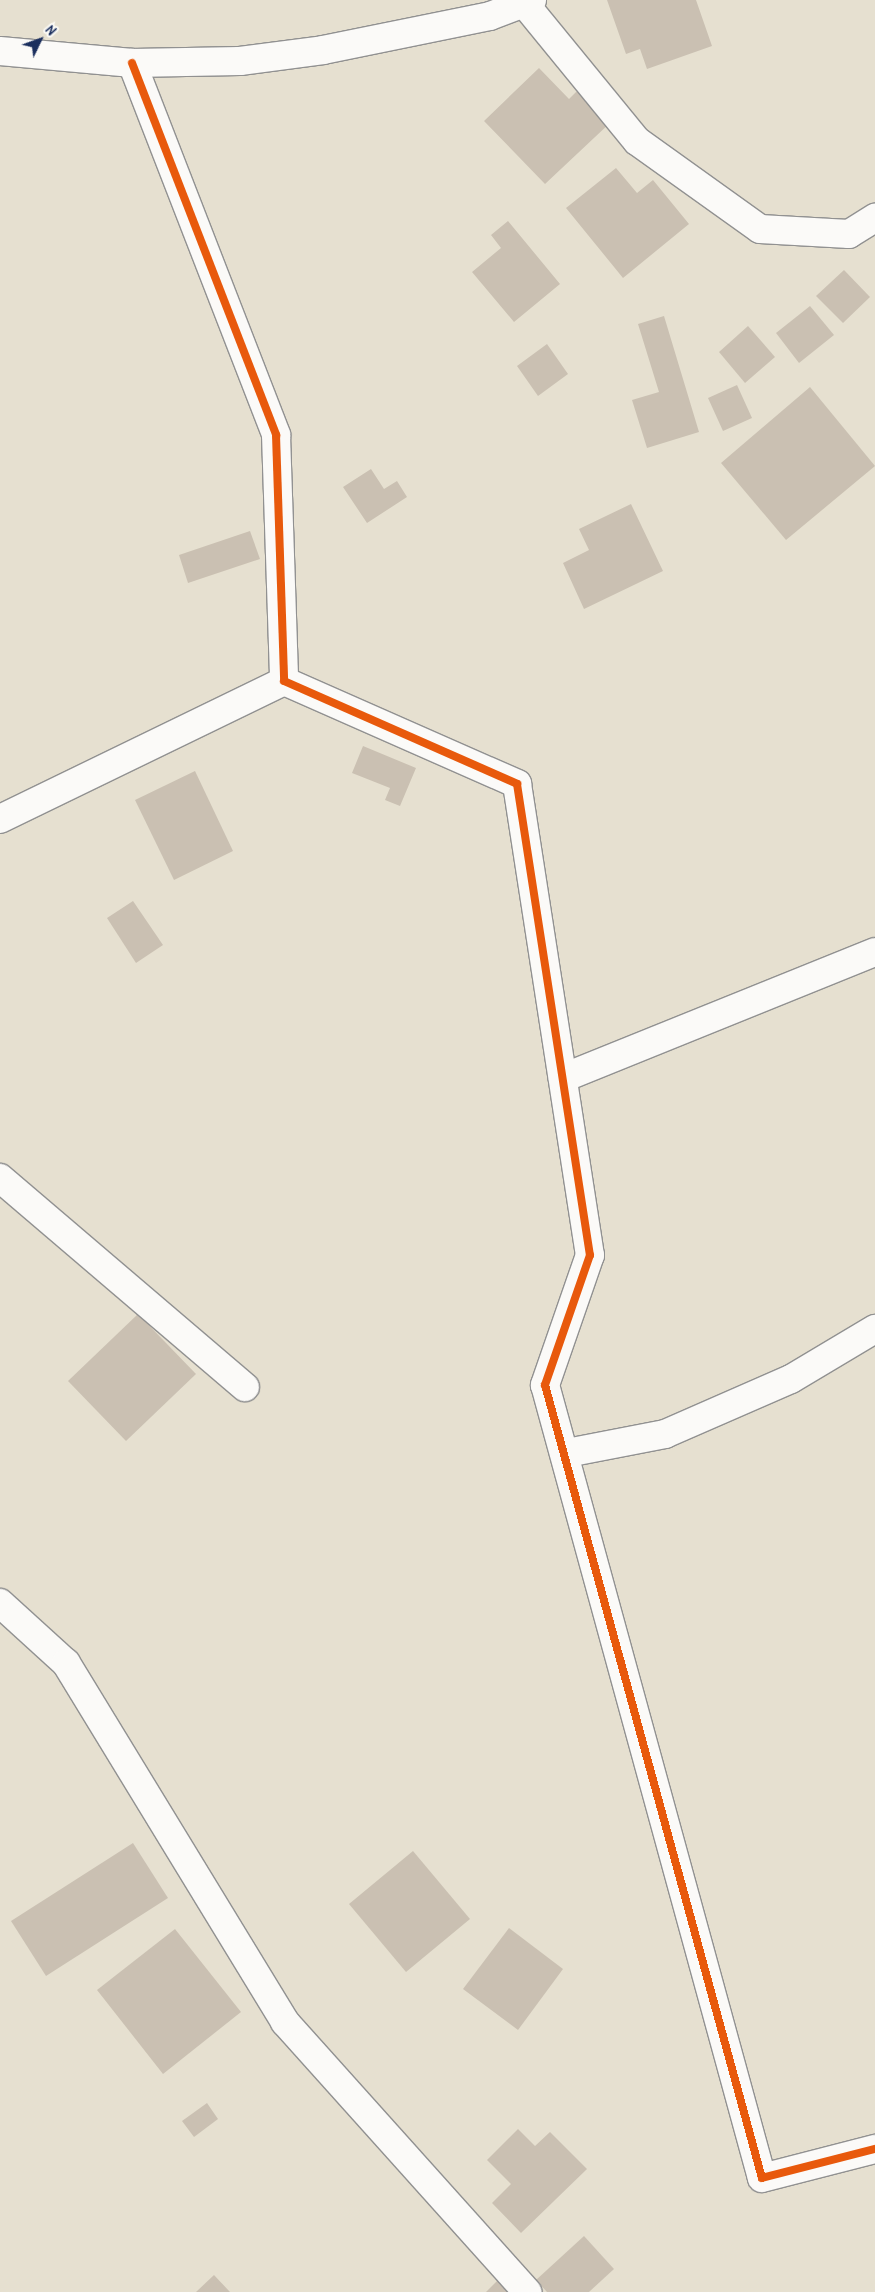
<!DOCTYPE html>
<html>
<head>
<meta charset="utf-8">
<style>
  body { margin:0 }
  #map { position:relative; width:875px; height:2292px; overflow:hidden; background:#e6e0d0; font-family:"Patrick Hand",sans-serif }
  div>[style] { position:absolute }
  .building>* { inset:0; background:#cac0b2 }
  .roads { filter:drop-shadow(1px 0 #919191) drop-shadow(-1px 0 #919191) drop-shadow(0 1px #919191) drop-shadow(0 -1px #919191) }
  .street>* { height:28px; margin:-14px; padding:0 14px; transform-origin:14px; border-radius:14px; background:#fbfaf8 }
  .secondary>* { height:28px; margin:-14px; padding:0 14px; transform-origin:14px; border-radius:14px; background:#fbfaf8 }
  .cycleway>* { height:8px; margin:-4px; padding:0 4px; transform-origin:4px; border-radius:4px; background:#e8590c }
  span { translate:-50% -50%; white-space:nowrap; text-align:center; line-height:1.15; -webkit-text-stroke:4.5px #fdfcf7; paint-order:stroke }
  .north { position:absolute; left:15px; top:15px; width:50px; height:50px; -webkit-text-stroke:4px #fdfcf7; paint-order:stroke; rotate:48deg; font-size:14px; font-weight:700; line-height:20px; text-align:center; color:#1b2f5e }
  .north::after { content:''; display:block; margin:auto; width:18px; height:22px; background:#1b2f5e; clip-path:polygon(50% 0,100% 100%,50% 72%,0 100%) }
</style>
</head>
<body>
<div id="map">
  <div class="building">
    <i style="clip-path:polygon(607px 0,696px 0,712px 46px,647px 69px,640px 49px,626px 54px)"></i>
    <i style="clip-path:polygon(539px 68px,569px 99px,579px 89px,611px 122px,545px 184px,484px 121px)"></i>
    <i style="clip-path:polygon(616px 168px,637px 193px,653px 180px,689px 224px,623px 278px,566px 208px)"></i>
    <i style="clip-path:polygon(508px 221px,560px 284px,514px 322px,472px 272px,501px 248px,491px 235px)"></i>
    <i style="clip-path:polygon(844px 270px,870px 297px,843px 323px,816px 296px)"></i>
    <i style="clip-path:polygon(810px 306px,834px 335px,799px 363px,776px 333px)"></i>
    <i style="clip-path:polygon(664px 316px,699px 432px,647px 448px,632px 400px,659px 392px,638px 324px)"></i>
    <i style="clip-path:polygon(748px 326px,775px 357px,745px 383px,719px 352px)"></i>
    <i style="clip-path:polygon(547px 344px,568px 374px,538px 396px,517px 366px)"></i>
    <i style="clip-path:polygon(737px 385px,752px 418px,723px 431px,708px 398px)"></i>
    <i style="clip-path:polygon(810px 387px,875px 466px,786px 540px,721px 463px)"></i>
    <i style="clip-path:polygon(371px 469px,384px 489px,397px 481px,407px 497px,367px 523px,343px 487px)"></i>
    <i style="clip-path:polygon(631px 504px,663px 571px,584px 609px,563px 563px,589px 550px,579px 529px)"></i>
    <i style="clip-path:polygon(250px 531px,260px 559px,188px 583px,179px 555px)"></i>
    <i style="clip-path:polygon(363px 746px,416px 768px,400px 806px,385px 800px,390px 788px,352px 773px)"></i>
    <i style="clip-path:polygon(195px 771px,233px 851px,174px 880px,135px 800px)"></i>
    <i style="clip-path:polygon(133px 901px,163px 945px,136px 963px,107px 918px)"></i>
    <i style="clip-path:polygon(138px 1314px,196px 1374px,126px 1441px,68px 1381px)"></i>
    <i style="clip-path:polygon(133px 1843px,168px 1898px,46px 1976px,11px 1921px)"></i>
    <i style="clip-path:polygon(413px 1851px,470px 1919px,406px 1972px,349px 1904px)"></i>
    <i style="clip-path:polygon(509px 1928px,563px 1969px,518px 2030px,463px 1989px)"></i>
    <i style="clip-path:polygon(175px 1929px,241px 2012px,163px 2074px,97px 1990px)"></i>
    <i style="clip-path:polygon(207px 2103px,218px 2119px,194px 2137px,182px 2121px)"></i>
    <i style="clip-path:polygon(518px 2129px,535px 2146px,550px 2132px,587px 2169px,521px 2233px,492px 2203px,511px 2184px,487px 2160px)"></i>
    <i style="clip-path:polygon(584px 2236px,614px 2269px,589px 2292px,547px 2292px,536px 2280px)"></i>
    <i style="clip-path:polygon(214px 2275px,230px 2292px,196px 2292px)"></i>
    <i style="clip-path:polygon(503px 2275px,519px 2292px,486px 2292px)"></i>
  </div>
  <div class="roads">
    <div class="street">
      <i style="left:524px;top:3px;width:178px;rotate:50.7deg"></i>
      <i style="left:637px;top:141px;width:151px;rotate:35.6deg"></i>
      <i style="left:760px;top:229px;width:89px;rotate:3.2deg"></i>
      <i style="left:849px;top:234px;width:31px;rotate:-32deg"></i>
      <i style="left:132px;top:63px;width:399px;rotate:68.8deg"></i>
      <i style="left:276px;top:435px;width:246px;rotate:88.1deg"></i>
      <i style="left:284px;top:681px;width:255px;rotate:23.8deg"></i>
      <i style="left:517px;top:784px;width:477px;rotate:81.2deg"></i>
      <i style="left:590px;top:1255px;width:138px;rotate:109.1deg"></i>
      <i style="left:545px;top:1385px;width:822px;rotate:74.7deg"></i>
      <i style="left:762px;top:2178px;width:117px;rotate:-14.4deg"></i>
      <i style="left:0;top:819px;width:316px;rotate:-25.9deg"></i>
      <i style="left:563px;top:1078px;width:336px;rotate:-22deg"></i>
      <i style="left:0;top:1178px;width:322px;rotate:40.5deg"></i>
      <i style="left:567px;top:1453px;width:100px;rotate:-11deg"></i>
      <i style="left:665px;top:1434px;width:137px;rotate:-23.6deg"></i>
      <i style="left:791px;top:1379px;width:98px;rotate:-30.8deg"></i>
      <i style="left:0;top:1603px;width:89px;rotate:42.3deg"></i>
      <i style="left:66px;top:1663px;width:421px;rotate:58.6deg"></i>
      <i style="left:285px;top:2022px;width:363px;rotate:48.1deg"></i>
    </div>
    <div class="secondary">
      <i style="left:0;top:51px;width:133px;rotate:5.2deg"></i>
      <i style="left:132px;top:63px;width:108px;rotate:-1.1deg"></i>
      <i style="left:240px;top:61px;width:84px;rotate:-7.5deg"></i>
      <i style="left:323px;top:50px;width:170px;rotate:-11.5deg"></i>
      <i style="left:490px;top:16px;width:45px;rotate:-20.9deg"></i>
    </div>
  </div>
  <div class="cycleway">
    <i style="left:132px;top:63px;width:399px;rotate:68.8deg"></i>
    <i style="left:276px;top:435px;width:246px;rotate:88.1deg"></i>
    <i style="left:284px;top:681px;width:255px;rotate:23.8deg"></i>
    <i style="left:517px;top:784px;width:477px;rotate:81.2deg"></i>
    <i style="left:590px;top:1255px;width:138px;rotate:109.1deg"></i>
    <i style="left:545px;top:1385px;width:822px;rotate:74.7deg"></i>
    <i style="left:762px;top:2178px;width:117px;rotate:-14.4deg"></i>
  </div>
  <div class="north">N</div>
</div>
</body>
</html>
